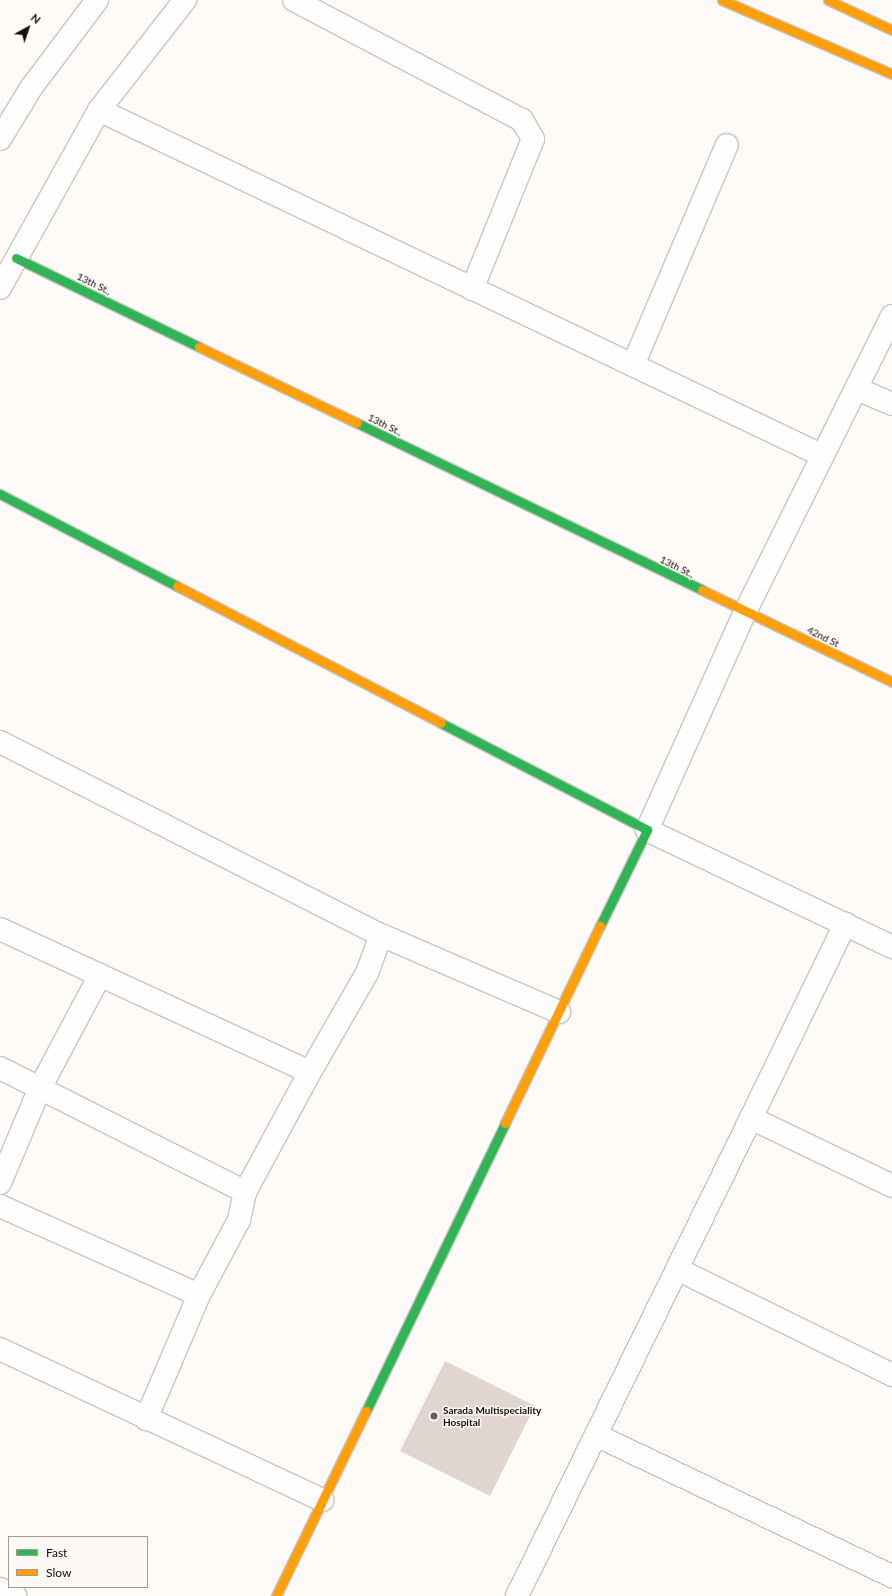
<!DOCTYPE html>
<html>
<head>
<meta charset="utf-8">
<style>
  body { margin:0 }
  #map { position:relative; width:892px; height:1596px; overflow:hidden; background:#fdfaf7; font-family:Lato,sans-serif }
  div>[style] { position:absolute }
  .building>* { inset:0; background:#e1d6cf }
  .roads { filter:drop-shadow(1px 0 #c9c5c2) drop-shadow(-1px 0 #c9c5c2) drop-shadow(0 1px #c9c5c2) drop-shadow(0 -1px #c9c5c2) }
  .street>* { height:22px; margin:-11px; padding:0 11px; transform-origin:11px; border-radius:11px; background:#fffefe }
  .fast>* { height:9px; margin:-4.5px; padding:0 4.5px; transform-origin:4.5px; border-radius:4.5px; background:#30b455 }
  .slow>* { height:9px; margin:-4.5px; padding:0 4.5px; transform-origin:4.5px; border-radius:4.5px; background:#ff9f0a }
  .dots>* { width:11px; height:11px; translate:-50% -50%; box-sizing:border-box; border:2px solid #fff9f5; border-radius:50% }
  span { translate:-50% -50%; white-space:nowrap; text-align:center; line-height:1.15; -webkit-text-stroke:3px #fff9f5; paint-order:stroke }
  .street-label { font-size:10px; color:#130e0c }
  .poi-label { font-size:10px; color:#130e0c; font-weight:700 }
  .left { translate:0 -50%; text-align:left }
  .legend { position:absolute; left:8px; top:1536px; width:140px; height:52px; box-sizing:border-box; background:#fff9f5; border:1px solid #a19b98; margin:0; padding:5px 7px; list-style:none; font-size:12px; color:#130e0c }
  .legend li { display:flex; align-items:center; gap:8px; height:20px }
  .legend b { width:20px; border:1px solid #a19b98 }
  .north { position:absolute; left:8px; top:8px; width:40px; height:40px; -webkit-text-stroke:3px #fff9f5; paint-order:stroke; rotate:40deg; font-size:11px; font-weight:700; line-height:16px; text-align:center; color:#130e0c }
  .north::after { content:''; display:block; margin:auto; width:14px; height:18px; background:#130e0c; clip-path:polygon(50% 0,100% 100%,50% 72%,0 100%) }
</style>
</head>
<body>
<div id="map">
  <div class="building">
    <i style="clip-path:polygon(445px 1361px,535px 1406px,490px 1496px,400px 1451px)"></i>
  </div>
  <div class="roads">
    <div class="street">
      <i style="left:294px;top:0;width:258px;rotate:27.8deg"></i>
      <i style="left:522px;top:120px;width:22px;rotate:60deg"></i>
      <i style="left:533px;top:139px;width:162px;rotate:112.1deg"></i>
      <i style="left:99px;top:110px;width:800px;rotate:25.54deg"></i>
      <i style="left:0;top:139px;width:60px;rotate:-58.7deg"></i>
      <i style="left:31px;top:88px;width:110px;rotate:-53.1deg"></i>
      <i style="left:0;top:288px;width:204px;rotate:-60.9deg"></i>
      <i style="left:99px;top:110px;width:140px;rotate:-52deg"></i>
      <i style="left:892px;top:316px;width:330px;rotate:116.4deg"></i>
      <i style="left:745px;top:612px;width:239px;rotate:114.2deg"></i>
      <i style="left:647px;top:830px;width:272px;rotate:25.5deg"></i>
      <i style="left:633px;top:365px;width:239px;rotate:-66.9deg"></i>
      <i style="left:857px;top:389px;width:38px;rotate:23deg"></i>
      <i style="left:0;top:742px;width:427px;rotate:26.9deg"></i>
      <i style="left:381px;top:935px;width:194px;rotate:23.4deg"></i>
      <i style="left:0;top:929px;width:341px;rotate:24.8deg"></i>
      <i style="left:310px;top:1072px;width:136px;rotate:118.4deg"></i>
      <i style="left:245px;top:1192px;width:29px;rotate:102deg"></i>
      <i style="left:239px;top:1220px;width:85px;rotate:118.1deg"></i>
      <i style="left:199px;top:1295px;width:135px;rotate:113.1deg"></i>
      <i style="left:0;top:1068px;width:275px;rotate:26.8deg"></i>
      <i style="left:310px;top:1072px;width:114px;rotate:-60.1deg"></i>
      <i style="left:367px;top:973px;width:40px;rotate:-69.8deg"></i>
      <i style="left:751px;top:1118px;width:216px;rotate:-64.1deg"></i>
      <i style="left:0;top:1183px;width:103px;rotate:-67.2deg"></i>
      <i style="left:40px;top:1088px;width:128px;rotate:-62deg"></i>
      <i style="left:0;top:1206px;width:218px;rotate:24.1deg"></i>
      <i style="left:677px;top:1269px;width:240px;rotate:26.2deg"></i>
      <i style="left:0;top:1349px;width:356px;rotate:25.1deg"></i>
      <i style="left:596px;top:1435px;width:328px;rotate:25.5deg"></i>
      <i style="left:0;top:1589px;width:17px;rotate:25deg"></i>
      <i style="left:517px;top:1596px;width:532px;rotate:-63.92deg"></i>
      <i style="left:751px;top:1118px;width:157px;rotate:25.7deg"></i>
    </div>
    <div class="fast">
      <i style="left:16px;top:258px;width:203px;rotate:25.9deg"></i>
      <i style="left:357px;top:423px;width:383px;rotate:25.8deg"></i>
      <i style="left:0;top:494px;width:199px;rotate:27.5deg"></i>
      <i style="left:441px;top:723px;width:232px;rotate:27.4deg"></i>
      <i style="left:647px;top:830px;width:107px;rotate:116.1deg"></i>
      <i style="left:366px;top:1411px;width:320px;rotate:-64.2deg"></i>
    </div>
    <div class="slow">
      <i style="left:722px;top:0;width:185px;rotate:23.5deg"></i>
      <i style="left:828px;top:0;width:71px;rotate:25.1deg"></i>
      <i style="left:199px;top:347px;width:175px;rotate:25.7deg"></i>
      <i style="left:177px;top:586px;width:297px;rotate:27.4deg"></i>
      <i style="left:702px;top:590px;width:211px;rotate:25.8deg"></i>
      <i style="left:505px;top:1123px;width:219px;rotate:-64.3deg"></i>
      <i style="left:276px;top:1596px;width:206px;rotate:-64.1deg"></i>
    </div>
  </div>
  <div class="dots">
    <i style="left:434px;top:1416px;background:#65615e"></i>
  </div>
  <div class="street-label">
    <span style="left:94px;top:284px;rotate:26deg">13th St.,</span>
    <span style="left:385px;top:425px;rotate:26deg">13th St.,</span>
    <span style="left:677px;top:567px;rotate:26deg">13th St.,</span>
    <span style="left:823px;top:637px;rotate:26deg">42nd St</span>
  </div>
  <div class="poi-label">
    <span class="left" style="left:443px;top:1416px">Sarada Multispeciality<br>Hospital</span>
  </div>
  <ul class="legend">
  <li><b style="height:5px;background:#30b455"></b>Fast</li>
  <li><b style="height:5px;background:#ff9f0a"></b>Slow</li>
  </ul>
  <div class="north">N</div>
</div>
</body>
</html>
